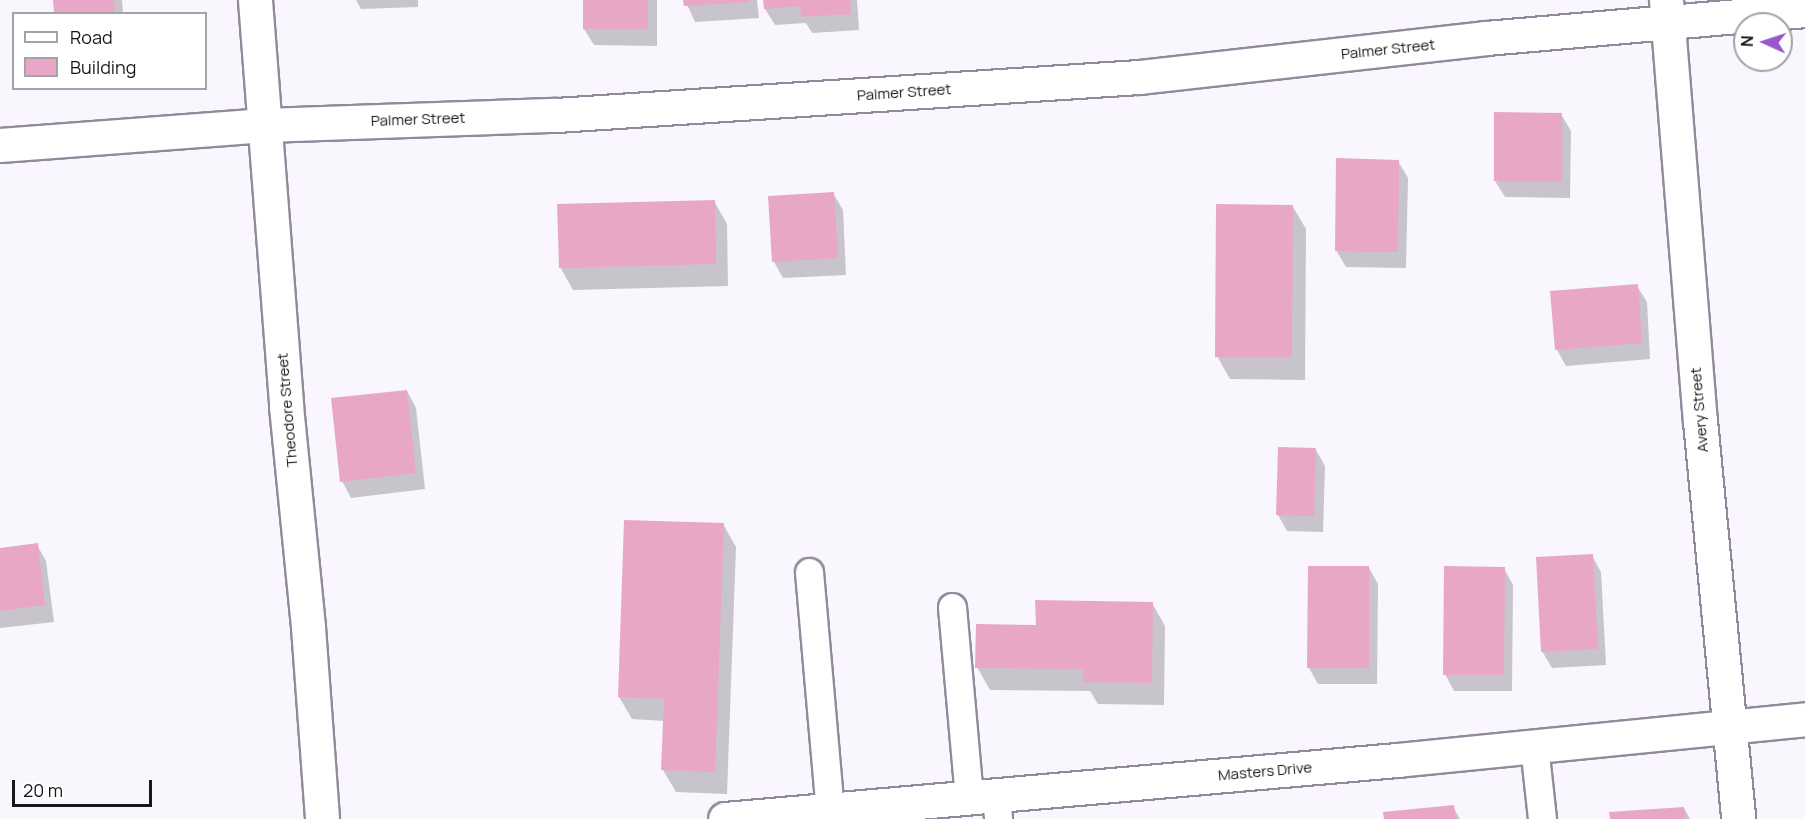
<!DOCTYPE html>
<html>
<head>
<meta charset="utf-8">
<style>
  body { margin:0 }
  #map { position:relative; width:1805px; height:819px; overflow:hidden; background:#f9f6fe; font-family:Manrope,sans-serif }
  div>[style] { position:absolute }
  .shadow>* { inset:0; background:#0003 }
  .building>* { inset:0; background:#e9a7c8 }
  .roads { filter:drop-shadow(2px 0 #908a9c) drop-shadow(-2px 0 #908a9c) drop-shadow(0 2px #908a9c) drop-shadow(0 -2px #908a9c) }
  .service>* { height:27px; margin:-13.5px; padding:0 13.5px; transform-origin:13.5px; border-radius:13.5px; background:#fff }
  .minor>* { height:33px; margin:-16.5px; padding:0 16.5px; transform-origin:16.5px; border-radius:16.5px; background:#fff }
  .tertiary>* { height:33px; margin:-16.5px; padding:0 16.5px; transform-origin:16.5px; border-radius:16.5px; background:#fff }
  span { translate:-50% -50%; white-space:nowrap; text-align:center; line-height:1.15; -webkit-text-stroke:4.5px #fff; paint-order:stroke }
  .street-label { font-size:15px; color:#18161c }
  .legend { position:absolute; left:12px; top:12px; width:195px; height:78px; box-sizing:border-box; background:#fff; border:2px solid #a3a2a4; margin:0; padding:8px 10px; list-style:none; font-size:18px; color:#18161c }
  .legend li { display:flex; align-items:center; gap:12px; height:30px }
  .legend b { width:30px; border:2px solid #a3a2a4 }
  .north { position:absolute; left:1733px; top:12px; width:60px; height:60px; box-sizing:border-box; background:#fff; border:2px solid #a3a2a4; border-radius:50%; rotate:273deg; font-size:16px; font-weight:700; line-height:24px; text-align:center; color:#18161c }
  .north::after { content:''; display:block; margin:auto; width:21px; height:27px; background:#9957cd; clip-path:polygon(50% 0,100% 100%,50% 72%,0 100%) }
  .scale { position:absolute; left:12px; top:780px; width:140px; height:27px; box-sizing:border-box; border:3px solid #18161c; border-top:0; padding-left:8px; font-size:18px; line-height:21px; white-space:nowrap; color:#18161c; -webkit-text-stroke:4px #fff; paint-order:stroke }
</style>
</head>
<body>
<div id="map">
  <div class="shadow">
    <i style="clip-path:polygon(55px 0,122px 0,123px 14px,55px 14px)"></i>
    <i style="clip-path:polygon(356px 0,418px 0,418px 7px,361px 9px)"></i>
    <i style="clip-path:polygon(584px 0,657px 0,657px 46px,594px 45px,584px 29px)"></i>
    <i style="clip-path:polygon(685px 0,757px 0,759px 18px,695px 22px)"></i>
    <i style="clip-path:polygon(765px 0,857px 0,859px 30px,812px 33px,806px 23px,775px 25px,765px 9px)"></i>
    <i style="clip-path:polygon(1561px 114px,1571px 131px,1570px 198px,1505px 197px,1495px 181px)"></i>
    <i style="clip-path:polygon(1398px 161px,1408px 178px,1406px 268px,1346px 267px,1336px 250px)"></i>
    <i style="clip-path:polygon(833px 193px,843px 210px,846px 275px,783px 278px,774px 262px,769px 197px)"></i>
    <i style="clip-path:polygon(714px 201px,727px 224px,728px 286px,573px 290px,560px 267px)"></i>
    <i style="clip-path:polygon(1293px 207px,1306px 229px,1305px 380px,1230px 379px,1217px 356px)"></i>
    <i style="clip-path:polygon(1637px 286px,1647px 302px,1650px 359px,1566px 366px,1557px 350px)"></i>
    <i style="clip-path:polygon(407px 391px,416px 408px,425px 489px,351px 498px,342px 481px)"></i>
    <i style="clip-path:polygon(1316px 450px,1325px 466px,1323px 532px,1287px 531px,1278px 515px)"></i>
    <i style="clip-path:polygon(723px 524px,736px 547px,727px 794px,676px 792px,663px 770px,665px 721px,632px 719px,619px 697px)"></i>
    <i style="clip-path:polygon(37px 545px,46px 561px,54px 622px,0 628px,0 549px)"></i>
    <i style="clip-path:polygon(1592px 556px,1601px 572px,1606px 665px,1552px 668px,1542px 651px)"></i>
    <i style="clip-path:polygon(1369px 568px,1378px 584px,1377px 684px,1318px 684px,1309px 668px)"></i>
    <i style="clip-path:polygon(1504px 568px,1513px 585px,1512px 691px,1454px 691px,1445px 674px)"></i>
    <i style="clip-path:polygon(1152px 603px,1165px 626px,1164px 705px,1098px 704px,1090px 691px,990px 690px,977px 667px,1037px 627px)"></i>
    <i style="clip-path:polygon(1453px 807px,1460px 819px,1385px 819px)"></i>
    <i style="clip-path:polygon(1684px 808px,1690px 819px,1611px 819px)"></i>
  </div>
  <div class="building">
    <i style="clip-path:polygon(53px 0,114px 0,115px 14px,54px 14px)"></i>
    <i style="clip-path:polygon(583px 0,648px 0,648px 29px,583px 29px)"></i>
    <i style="clip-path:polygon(683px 0,750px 0,750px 2px,684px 6px)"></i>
    <i style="clip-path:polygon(763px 0,850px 0,851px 14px,801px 17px,800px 6px,764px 9px)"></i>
    <i style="clip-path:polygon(1494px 112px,1562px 113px,1562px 182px,1494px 181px)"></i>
    <i style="clip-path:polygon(1336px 158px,1399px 160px,1398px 252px,1335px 251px)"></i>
    <i style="clip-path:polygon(834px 192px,838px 258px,772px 262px,768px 196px)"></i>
    <i style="clip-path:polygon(715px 200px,716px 264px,559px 268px,557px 204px)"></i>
    <i style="clip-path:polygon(1216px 204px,1293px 205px,1292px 357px,1215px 357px)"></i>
    <i style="clip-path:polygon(1638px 284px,1642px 343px,1555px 350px,1550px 291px)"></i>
    <i style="clip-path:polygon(407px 390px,416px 473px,340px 482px,331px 398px)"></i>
    <i style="clip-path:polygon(1278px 447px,1316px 448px,1314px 516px,1276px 515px)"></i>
    <i style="clip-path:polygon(624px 520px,724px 523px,715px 772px,661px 770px,664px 699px,618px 697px)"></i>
    <i style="clip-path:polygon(38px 543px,45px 605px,0 611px,0 548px)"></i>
    <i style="clip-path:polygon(1593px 554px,1598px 649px,1541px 652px,1536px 557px)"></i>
    <i style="clip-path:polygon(1308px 566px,1369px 566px,1369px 668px,1307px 668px)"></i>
    <i style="clip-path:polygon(1444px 566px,1505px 567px,1504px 675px,1443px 675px)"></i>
    <i style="clip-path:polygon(1035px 600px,1153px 602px,1152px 683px,1083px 682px,1083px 669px,975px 668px,976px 624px,1036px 625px)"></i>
    <i style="clip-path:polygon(1454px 805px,1456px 819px,1384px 819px,1383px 812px)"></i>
    <i style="clip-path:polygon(1684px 807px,1685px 819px,1610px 819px,1609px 812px)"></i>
  </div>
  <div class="roads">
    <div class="service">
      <i style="left:809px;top:572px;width:239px;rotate:85deg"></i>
      <i style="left:952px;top:607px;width:192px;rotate:84.9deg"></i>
      <i style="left:1534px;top:746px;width:73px;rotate:83.7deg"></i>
      <i style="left:996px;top:795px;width:24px;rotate:85deg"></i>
    </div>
    <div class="minor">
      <i style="left:255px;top:0;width:407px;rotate:85.6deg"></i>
      <i style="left:286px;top:406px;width:222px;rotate:84.3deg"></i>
      <i style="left:308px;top:627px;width:193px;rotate:85.8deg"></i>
      <i style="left:1666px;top:0;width:422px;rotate:85.4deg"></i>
      <i style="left:1700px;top:421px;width:400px;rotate:84.5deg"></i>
      <i style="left:0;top:145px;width:266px;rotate:-4.3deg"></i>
      <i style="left:265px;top:125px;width:291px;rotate:-2deg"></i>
      <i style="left:556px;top:115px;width:584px;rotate:-3.73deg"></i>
      <i style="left:1139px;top:77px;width:349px;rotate:-6.4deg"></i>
      <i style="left:1486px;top:38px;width:320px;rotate:-5deg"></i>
    </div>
    <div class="tertiary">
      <i style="left:725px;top:819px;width:675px;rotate:-5.02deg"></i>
      <i style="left:1397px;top:760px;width:410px;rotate:-5.7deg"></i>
    </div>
  </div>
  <div class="street-label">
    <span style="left:1388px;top:49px;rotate:-6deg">Palmer Street</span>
    <span style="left:904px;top:92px;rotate:-4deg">Palmer Street</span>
    <span style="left:418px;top:119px;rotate:-2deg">Palmer Street</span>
    <span style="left:287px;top:410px;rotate:-95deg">Theodore Street</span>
    <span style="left:1699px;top:410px;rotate:-95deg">Avery Street</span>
    <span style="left:1265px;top:771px;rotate:-5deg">Masters Drive</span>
  </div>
  <ul class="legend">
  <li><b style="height:8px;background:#fff"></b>Road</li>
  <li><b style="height:16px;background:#e9a7c8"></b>Building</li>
  </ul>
  <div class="north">N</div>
  <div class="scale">20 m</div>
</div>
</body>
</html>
